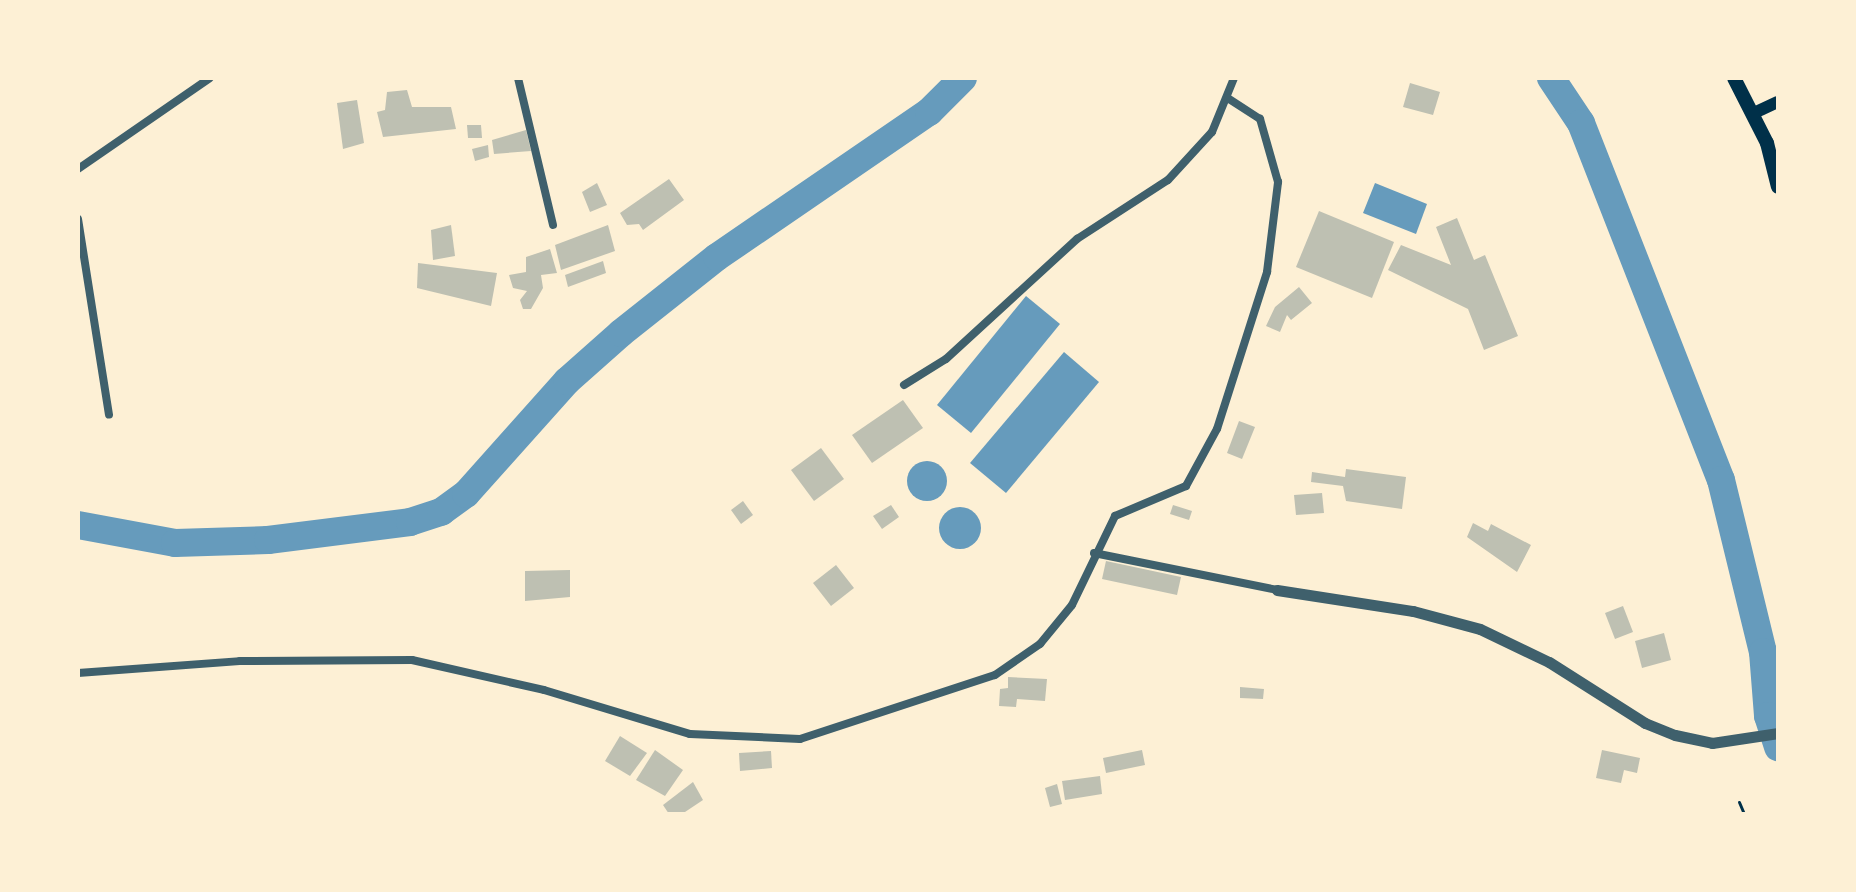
<!DOCTYPE html>
<html>
<head>
<meta charset="utf-8">
<style>
  body { margin:0 }
  #map { position:relative; width:1856px; height:892px; overflow:hidden; background:#fdf0d5; font-family:"Asap Condensed",sans-serif }
  div>[style] { position:absolute }
  .water>* { inset:0; background:#669bbc }
  .round { border-radius:50% }
  .river>* { height:28px; margin:-14px; padding:0 14px; transform-origin:14px; border-radius:14px; background:#669bbc }
  .building>* { inset:0; background:#bec0b2 }
  .path>* { height:3px; margin:-1.5px; padding:0 1.5px; transform-origin:1.5px; border-radius:1.5px; background:#003049 }
  .minor>* { height:8px; margin:-4px; padding:0 4px; transform-origin:4px; border-radius:4px; background:#3f606c }
  .tertiary>* { height:11px; margin:-5.5px; padding:0 5.5px; transform-origin:5.5px; border-radius:5.5px; background:#3f606c }
  .secondary>* { height:12px; margin:-6px; padding:0 6px; transform-origin:6px; border-radius:6px; background:#003049 }
  .trunk>* { height:14px; margin:-7px; padding:0 7px; transform-origin:7px; border-radius:7px; background:#003049 }
  span { translate:-50% -50%; white-space:nowrap; text-align:center; line-height:1.15; -webkit-text-stroke:6px #fdf0d5; paint-order:stroke }
  .frame { position:absolute; inset:0; border:80px solid #fdf0d5; pointer-events:none }
</style>
</head>
<body>
<div id="map">
  <div class="water">
    <i style="clip-path:polygon(1375px 183px,1427px 204px,1416px 234px,1363px 213px)"></i>
    <i style="clip-path:polygon(1026px 296px,1060px 324px,971px 433px,937px 405px)"></i>
    <i style="clip-path:polygon(1064px 352px,1099px 382px,1006px 493px,970px 463px)"></i>
    <i class="round" style="left:907px;top:461px;width:40px;height:40px"></i>
    <i class="round" style="left:939px;top:507px;width:42px;height:42px"></i>
  </div>
  <div class="river">
    <i style="left:1551px;top:78px;width:54px;rotate:56.3deg"></i>
    <i style="left:1581px;top:123px;width:383px;rotate:68.6deg"></i>
    <i style="left:1721px;top:480px;width:177px;rotate:76.3deg"></i>
    <i style="left:1763px;top:652px;width:64px;rotate:85.5deg"></i>
    <i style="left:1768px;top:716px;width:33px;rotate:72deg"></i>
    <i style="left:78px;top:525px;width:99px;rotate:10.5deg"></i>
    <i style="left:175px;top:543px;width:93px;rotate:-1.8deg"></i>
    <i style="left:268px;top:540px;width:143px;rotate:-7.2deg"></i>
    <i style="left:410px;top:522px;width:33px;rotate:-18deg"></i>
    <i style="left:441px;top:512px;width:31px;rotate:-36deg"></i>
    <i style="left:466px;top:494px;width:152px;rotate:-48.2deg"></i>
    <i style="left:567px;top:381px;width:72px;rotate:-41.6deg"></i>
    <i style="left:621px;top:333px;width:122px;rotate:-38.4deg"></i>
    <i style="left:717px;top:257px;width:257px;rotate:-34.4deg"></i>
    <i style="left:929px;top:112px;width:48px;rotate:-45deg"></i>
  </div>
  <div class="building">
    <i style="clip-path:polygon(1410px 83px,1440px 92px,1433px 115px,1403px 107px)"></i>
    <i style="clip-path:polygon(407px 90px,412px 107px,451px 107px,456px 129px,383px 137px,377px 112px,385px 110px,387px 92px)"></i>
    <i style="clip-path:polygon(357px 100px,364px 143px,343px 149px,337px 103px)"></i>
    <i style="clip-path:polygon(467px 125px,481px 125px,482px 138px,468px 138px)"></i>
    <i style="clip-path:polygon(526px 130px,531px 151px,494px 154px,492px 140px)"></i>
    <i style="clip-path:polygon(488px 145px,489px 157px,475px 161px,472px 149px)"></i>
    <i style="clip-path:polygon(669px 179px,684px 200px,643px 230px,639px 224px,627px 225px,620px 213px)"></i>
    <i style="clip-path:polygon(597px 183px,607px 205px,590px 212px,582px 192px)"></i>
    <i style="clip-path:polygon(1319px 211px,1394px 242px,1372px 298px,1296px 267px)"></i>
    <i style="clip-path:polygon(1457px 218px,1474px 260px,1485px 255px,1518px 336px,1484px 350px,1468px 309px,1388px 270px,1401px 245px,1451px 265px,1436px 227px)"></i>
    <i style="clip-path:polygon(451px 225px,455px 256px,433px 260px,431px 230px)"></i>
    <i style="clip-path:polygon(608px 225px,615px 251px,561px 270px,555px 245px)"></i>
    <i style="clip-path:polygon(550px 249px,557px 273px,541px 275px,543px 288px,531px 309px,523px 309px,520px 300px,527px 291px,513px 288px,509px 275px,526px 272px,526px 257px)"></i>
    <i style="clip-path:polygon(603px 261px,606px 273px,568px 287px,565px 275px)"></i>
    <i style="clip-path:polygon(418px 263px,497px 273px,491px 306px,417px 288px)"></i>
    <i style="clip-path:polygon(1299px 287px,1312px 303px,1291px 320px,1287px 315px,1280px 332px,1266px 326px,1275px 307px)"></i>
    <i style="clip-path:polygon(903px 400px,923px 428px,872px 463px,852px 435px)"></i>
    <i style="clip-path:polygon(1239px 421px,1255px 427px,1242px 459px,1227px 453px)"></i>
    <i style="clip-path:polygon(821px 448px,844px 479px,814px 501px,791px 470px)"></i>
    <i style="clip-path:polygon(1346px 469px,1406px 477px,1402px 509px,1346px 501px,1343px 486px,1311px 482px,1312px 472px,1345px 477px)"></i>
    <i style="clip-path:polygon(1322px 493px,1324px 513px,1296px 515px,1294px 495px)"></i>
    <i style="clip-path:polygon(743px 501px,753px 515px,741px 524px,731px 510px)"></i>
    <i style="clip-path:polygon(891px 505px,899px 517px,882px 529px,873px 516px)"></i>
    <i style="clip-path:polygon(1173px 505px,1192px 511px,1189px 520px,1170px 514px)"></i>
    <i style="clip-path:polygon(1473px 523px,1488px 531px,1491px 524px,1531px 545px,1517px 572px,1467px 537px)"></i>
    <i style="clip-path:polygon(1106px 561px,1181px 577px,1177px 595px,1102px 579px)"></i>
    <i style="clip-path:polygon(836px 565px,854px 588px,831px 606px,813px 583px)"></i>
    <i style="clip-path:polygon(570px 570px,570px 597px,525px 601px,525px 571px)"></i>
    <i style="clip-path:polygon(1623px 606px,1633px 632px,1615px 639px,1605px 613px)"></i>
    <i style="clip-path:polygon(1664px 633px,1671px 660px,1642px 668px,1635px 641px)"></i>
    <i style="clip-path:polygon(1008px 677px,1047px 679px,1045px 701px,1017px 699px,1016px 707px,999px 706px,1000px 689px,1008px 688px)"></i>
    <i style="clip-path:polygon(1240px 687px,1264px 689px,1263px 699px,1240px 698px)"></i>
    <i style="clip-path:polygon(620px 736px,647px 753px,630px 776px,605px 761px)"></i>
    <i style="clip-path:polygon(655px 750px,683px 770px,665px 796px,636px 780px)"></i>
    <i style="clip-path:polygon(1142px 750px,1145px 765px,1106px 773px,1103px 758px)"></i>
    <i style="clip-path:polygon(1602px 750px,1640px 758px,1637px 773px,1624px 770px,1621px 783px,1596px 778px)"></i>
    <i style="clip-path:polygon(771px 751px,772px 768px,740px 771px,739px 753px)"></i>
    <i style="clip-path:polygon(1100px 776px,1102px 794px,1065px 800px,1062px 781px)"></i>
    <i style="clip-path:polygon(693px 782px,703px 800px,682px 814px,669px 814px,663px 805px)"></i>
    <i style="clip-path:polygon(1057px 784px,1062px 804px,1050px 807px,1045px 788px)"></i>
  </div>
  <div class="path">
    <i style="left:1739px;top:802px;width:13px;rotate:67deg"></i>
  </div>
  <div class="minor">
    <i style="left:518px;top:78px;width:151px;rotate:76.6deg"></i>
    <i style="left:78px;top:169px;width:160px;rotate:-34.6deg"></i>
    <i style="left:78px;top:219px;width:198px;rotate:81deg"></i>
    <i style="left:904px;top:385px;width:49px;rotate:-31.8deg"></i>
    <i style="left:946px;top:359px;width:178px;rotate:-42.5deg"></i>
    <i style="left:1077px;top:239px;width:108px;rotate:-33deg"></i>
    <i style="left:1168px;top:180px;width:65px;rotate:-47.5deg"></i>
    <i style="left:1212px;top:132px;width:58px;rotate:-67.8deg"></i>
    <i style="left:1094px;top:553px;width:187px;rotate:11.4deg"></i>
    <i style="left:78px;top:673px;width:162px;rotate:-4.2deg"></i>
    <i style="left:240px;top:661px;width:172px;rotate:-0.3deg"></i>
    <i style="left:412px;top:660px;width:135px;rotate:12.8deg"></i>
    <i style="left:544px;top:690px;width:152px;rotate:16.8deg"></i>
    <i style="left:690px;top:734px;width:110px;rotate:2.6deg"></i>
    <i style="left:800px;top:739px;width:205px;rotate:-18.2deg"></i>
    <i style="left:995px;top:675px;width:55px;rotate:-34.6deg"></i>
    <i style="left:1040px;top:644px;width:50px;rotate:-50.6deg"></i>
    <i style="left:1072px;top:605px;width:99px;rotate:-64.2deg"></i>
    <i style="left:1115px;top:516px;width:77px;rotate:-22.9deg"></i>
    <i style="left:1186px;top:486px;width:65px;rotate:-61.5deg"></i>
    <i style="left:1217px;top:429px;width:165px;rotate:-72.3deg"></i>
    <i style="left:1267px;top:272px;width:91px;rotate:-83deg"></i>
    <i style="left:1278px;top:182px;width:66px;rotate:-105.9deg"></i>
    <i style="left:1260px;top:119px;width:38px;rotate:-147deg"></i>
  </div>
  <div class="tertiary">
    <i style="left:1277px;top:590px;width:138px;rotate:8.8deg"></i>
    <i style="left:1413px;top:611px;width:69px;rotate:15deg"></i>
    <i style="left:1480px;top:629px;width:76px;rotate:25.6deg"></i>
    <i style="left:1549px;top:662px;width:114px;rotate:32.4deg"></i>
    <i style="left:1645px;top:723px;width:32px;rotate:22deg"></i>
    <i style="left:1675px;top:735px;width:38px;rotate:12deg"></i>
    <i style="left:1712px;top:743px;width:67px;rotate:-8.6deg"></i>
  </div>
  <div class="secondary">
    <i style="left:1754px;top:113px;width:26px;rotate:-25deg"></i>
  </div>
  <div class="trunk">
    <i style="left:1734px;top:78px;width:73px;rotate:63.1deg"></i>
    <i style="left:1767px;top:143px;width:45px;rotate:76deg"></i>
  </div>
  <div class="frame"></div>
</div>
</body>
</html>
